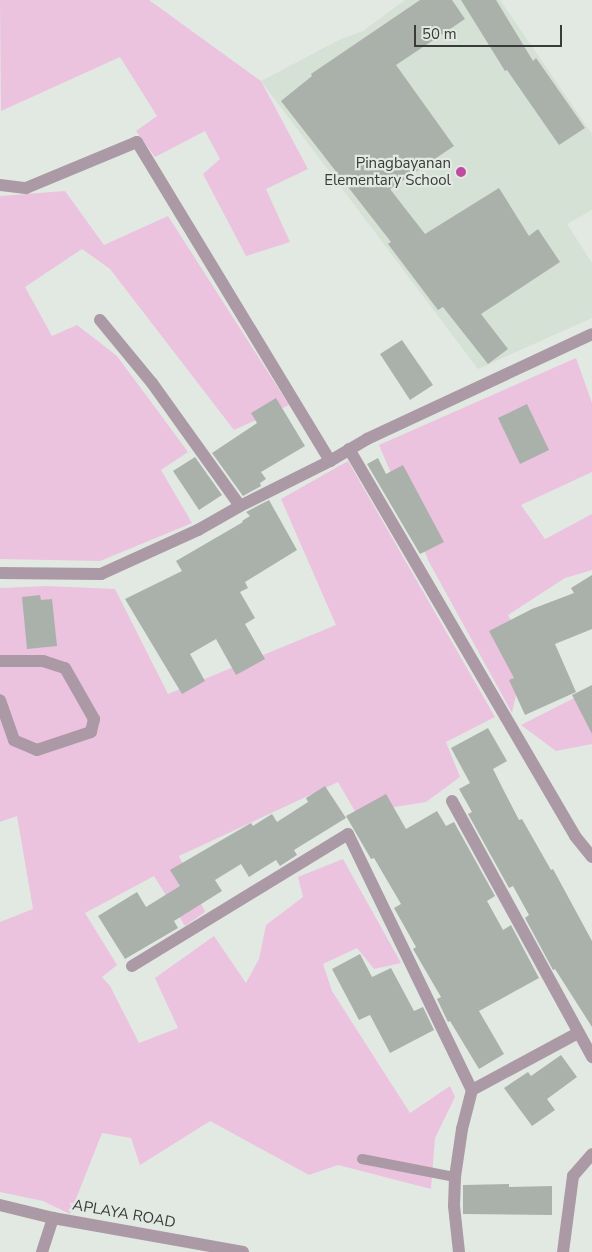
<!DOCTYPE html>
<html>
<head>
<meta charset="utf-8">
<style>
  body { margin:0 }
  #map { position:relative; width:592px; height:1252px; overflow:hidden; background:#e2e9e3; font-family:"Nunito Sans",sans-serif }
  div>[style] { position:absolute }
  .built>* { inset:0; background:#d4e1d4 }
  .green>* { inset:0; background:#ebc3de }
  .building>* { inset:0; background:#aab1ab }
  .service>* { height:10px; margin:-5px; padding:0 5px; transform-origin:5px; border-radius:5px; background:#ab9aa5 }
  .minor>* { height:12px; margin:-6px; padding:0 6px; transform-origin:6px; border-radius:6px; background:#ab9aa5 }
  .tertiary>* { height:12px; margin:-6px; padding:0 6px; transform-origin:6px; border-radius:6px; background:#ab9aa5 }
  .dots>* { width:14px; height:14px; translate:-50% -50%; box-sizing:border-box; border:2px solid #e2e9e3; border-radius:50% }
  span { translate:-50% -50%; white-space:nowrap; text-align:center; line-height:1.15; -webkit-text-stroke:4.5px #e2e9e3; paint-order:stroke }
  .poi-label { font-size:15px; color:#393b39 }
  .right { translate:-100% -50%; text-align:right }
  .street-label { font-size:15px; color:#393b39 }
  .scale { position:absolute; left:414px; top:25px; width:148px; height:22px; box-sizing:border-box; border:2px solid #393b39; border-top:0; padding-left:6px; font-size:15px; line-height:18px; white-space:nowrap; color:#393b39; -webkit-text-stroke:4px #e2e9e3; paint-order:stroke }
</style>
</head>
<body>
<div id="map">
  <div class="built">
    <i style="clip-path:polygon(405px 0,500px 0,592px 134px,592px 210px,567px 224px,592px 263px,592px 318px,478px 369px,261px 81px,339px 40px,363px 31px)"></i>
  </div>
  <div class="green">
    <i style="clip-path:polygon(0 0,149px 0,261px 81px,308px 169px,266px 189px,290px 242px,246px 256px,203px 174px,220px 159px,205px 131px,155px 157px,136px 131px,157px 116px,120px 57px,1px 111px)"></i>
    <i style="clip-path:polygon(65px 191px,104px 245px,168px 216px,289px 405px,234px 430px,110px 269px,82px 249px,25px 287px,52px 336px,77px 325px,117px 356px,188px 452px,161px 470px,192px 523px,100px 561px,0 559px,0 196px)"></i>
    <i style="clip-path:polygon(576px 358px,592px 403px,592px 472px,521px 505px,545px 539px,592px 514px,592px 570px,565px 578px,508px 615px,533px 659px,518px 685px,512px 713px,429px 562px,379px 445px)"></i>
    <i style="clip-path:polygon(348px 461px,495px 717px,446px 742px,460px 777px,426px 802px,356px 813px,338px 782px,179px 856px,205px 912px,185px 926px,154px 876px,85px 913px,117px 965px,102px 977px,110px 986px,139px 1043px,178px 1028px,155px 978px,214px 936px,246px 983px,259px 959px,266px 925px,303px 897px,298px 877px,343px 859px,401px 963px,374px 969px,357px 948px,323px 964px,332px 991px,410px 1113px,450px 1086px,455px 1097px,435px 1138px,431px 1189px,338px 1165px,309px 1175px,210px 1121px,140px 1165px,131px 1138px,102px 1133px,70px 1214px,43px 1201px,0 1192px,0 922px,33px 909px,17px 816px,0 822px,0 588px,47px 586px,115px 589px,168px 694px,336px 625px,281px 499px)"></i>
    <i style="clip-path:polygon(592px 689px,592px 744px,556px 751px,521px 725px)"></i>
  </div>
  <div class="building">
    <i style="clip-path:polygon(420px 0,452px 0,465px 19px,396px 65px,454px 146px,390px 189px,425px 234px,499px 188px,529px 236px,538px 229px,560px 262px,481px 314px,508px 349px,488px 364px,443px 307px,438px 310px,388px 244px,391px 242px,281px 101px,312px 76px,311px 74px)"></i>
    <i style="clip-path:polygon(461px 0,496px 0,533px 61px,536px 58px,585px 128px,559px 145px,507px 70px,505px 71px)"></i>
    <i style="clip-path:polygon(402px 340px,433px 385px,410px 400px,380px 354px)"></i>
    <i style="clip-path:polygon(276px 398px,305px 446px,261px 472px,266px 479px,260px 483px,261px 486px,243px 496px,212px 453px,257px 423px,251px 413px)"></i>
    <i style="clip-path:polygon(527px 404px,549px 450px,520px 464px,498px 418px)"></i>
    <i style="clip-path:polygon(195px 457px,222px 495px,199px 510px,173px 471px)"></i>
    <i style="clip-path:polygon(378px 458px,386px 474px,403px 465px,444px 542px,420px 554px,367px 464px)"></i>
    <i style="clip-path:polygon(269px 500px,297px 550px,245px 582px,248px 588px,240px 592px,255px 618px,245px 624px,265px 659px,236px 675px,216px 639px,190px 654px,205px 681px,182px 694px,125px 599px,182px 571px,176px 561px,243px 522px,242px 521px,250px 516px,246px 512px)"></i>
    <i style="clip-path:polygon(592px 575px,592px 629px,555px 644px,576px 692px,525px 715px,509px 680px,514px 678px,489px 631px,532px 609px,574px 593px,571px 588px)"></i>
    <i style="clip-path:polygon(40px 595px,41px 600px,52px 599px,57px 646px,27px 649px,22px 597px)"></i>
    <i style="clip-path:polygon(592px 685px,592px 734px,572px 695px)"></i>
    <i style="clip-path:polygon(488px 728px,507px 761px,493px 769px,504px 791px,519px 820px,522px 819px,551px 870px,553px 869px,592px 941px,592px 1027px,555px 969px,553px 970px,525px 918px,529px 915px,513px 886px,509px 888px,468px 814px,472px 812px,459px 789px,470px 783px,451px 748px)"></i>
    <i style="clip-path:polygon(325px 786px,346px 818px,294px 850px,297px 855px,280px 866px,276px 860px,249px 877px,241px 864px,215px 880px,222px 891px,174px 921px,178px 928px,125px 959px,98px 916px,137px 892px,146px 907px,180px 886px,170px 870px,251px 823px,253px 826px,272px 814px,277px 822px,308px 802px,306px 798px)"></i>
    <i style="clip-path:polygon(386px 794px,406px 829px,437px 811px,446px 826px,454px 822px,495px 896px,487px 901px,503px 930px,511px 925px,539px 978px,479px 1011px,504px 1054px,479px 1069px,450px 1021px,448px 1022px,437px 999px,441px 997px,413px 949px,416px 947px,394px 908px,401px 904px,374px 858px,371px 859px,346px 816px)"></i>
    <i style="clip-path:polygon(360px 954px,372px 977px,391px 968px,414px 1011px,423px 1007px,434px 1030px,390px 1053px,370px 1015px,359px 1020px,332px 969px)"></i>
    <i style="clip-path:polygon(561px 1055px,577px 1077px,547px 1099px,555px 1110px,532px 1126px,504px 1088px,528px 1072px,531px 1076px)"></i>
    <i style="clip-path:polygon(509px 1184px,509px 1187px,552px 1186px,552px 1215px,463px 1214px,463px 1185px)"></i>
  </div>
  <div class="service">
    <i style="left:362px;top:1159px;width:95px;rotate:11deg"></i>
  </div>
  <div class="minor">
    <i style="left:0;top:185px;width:26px;rotate:7deg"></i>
    <i style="left:26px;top:188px;width:120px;rotate:-22.5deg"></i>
    <i style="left:137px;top:142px;width:373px;rotate:58.8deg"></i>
    <i style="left:100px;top:320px;width:82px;rotate:50.5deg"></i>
    <i style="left:152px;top:383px;width:151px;rotate:54.4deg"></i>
    <i style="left:349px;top:449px;width:448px;rotate:59.7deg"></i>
    <i style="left:575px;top:836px;width:27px;rotate:51deg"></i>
    <i style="left:0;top:573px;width:101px;rotate:0.6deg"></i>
    <i style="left:101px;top:574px;width:107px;rotate:-24.4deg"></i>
    <i style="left:198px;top:530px;width:48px;rotate:-29.7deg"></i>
    <i style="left:240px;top:506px;width:101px;rotate:-26.6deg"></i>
    <i style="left:330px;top:461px;width:43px;rotate:-30.7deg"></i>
    <i style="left:367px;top:439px;width:248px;rotate:-25deg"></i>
    <i style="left:0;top:661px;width:43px"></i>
    <i style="left:43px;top:661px;width:23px;rotate:18deg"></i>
    <i style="left:65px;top:668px;width:59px;rotate:60.4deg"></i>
    <i style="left:94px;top:719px;width:13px;rotate:103deg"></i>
    <i style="left:91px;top:732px;width:57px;rotate:161.6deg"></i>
    <i style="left:37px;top:750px;width:25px;rotate:-157deg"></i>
    <i style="left:14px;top:740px;width:42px;rotate:-109.3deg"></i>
    <i style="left:452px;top:801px;width:292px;rotate:61.3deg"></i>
    <i style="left:132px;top:966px;width:253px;rotate:-31.4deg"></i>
    <i style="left:348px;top:834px;width:284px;rotate:64.2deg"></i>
    <i style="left:42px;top:1252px;width:36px;rotate:-72deg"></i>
    <i style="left:459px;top:1252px;width:46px;rotate:-96.2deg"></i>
    <i style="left:454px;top:1206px;width:29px;rotate:-88deg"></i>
    <i style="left:455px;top:1177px;width:49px;rotate:-81.7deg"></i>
    <i style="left:462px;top:1129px;width:40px;rotate:-75.6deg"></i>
    <i style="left:472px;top:1090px;width:120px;rotate:-28.3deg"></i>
    <i style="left:563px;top:1252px;width:77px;rotate:-82.5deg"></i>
    <i style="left:573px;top:1176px;width:29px;rotate:-49deg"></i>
  </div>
  <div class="tertiary">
    <i style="left:0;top:1205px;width:55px;rotate:13.8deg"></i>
    <i style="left:53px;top:1218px;width:193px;rotate:10.1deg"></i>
  </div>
  <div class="dots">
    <i style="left:461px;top:172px;background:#c14ba3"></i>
  </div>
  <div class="poi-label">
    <span class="right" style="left:451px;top:172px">Pinagbayanan<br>Elementary School</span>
  </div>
  <div class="street-label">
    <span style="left:124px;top:1214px;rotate:10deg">APLAYA ROAD</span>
  </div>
  <div class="scale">50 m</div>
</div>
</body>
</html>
